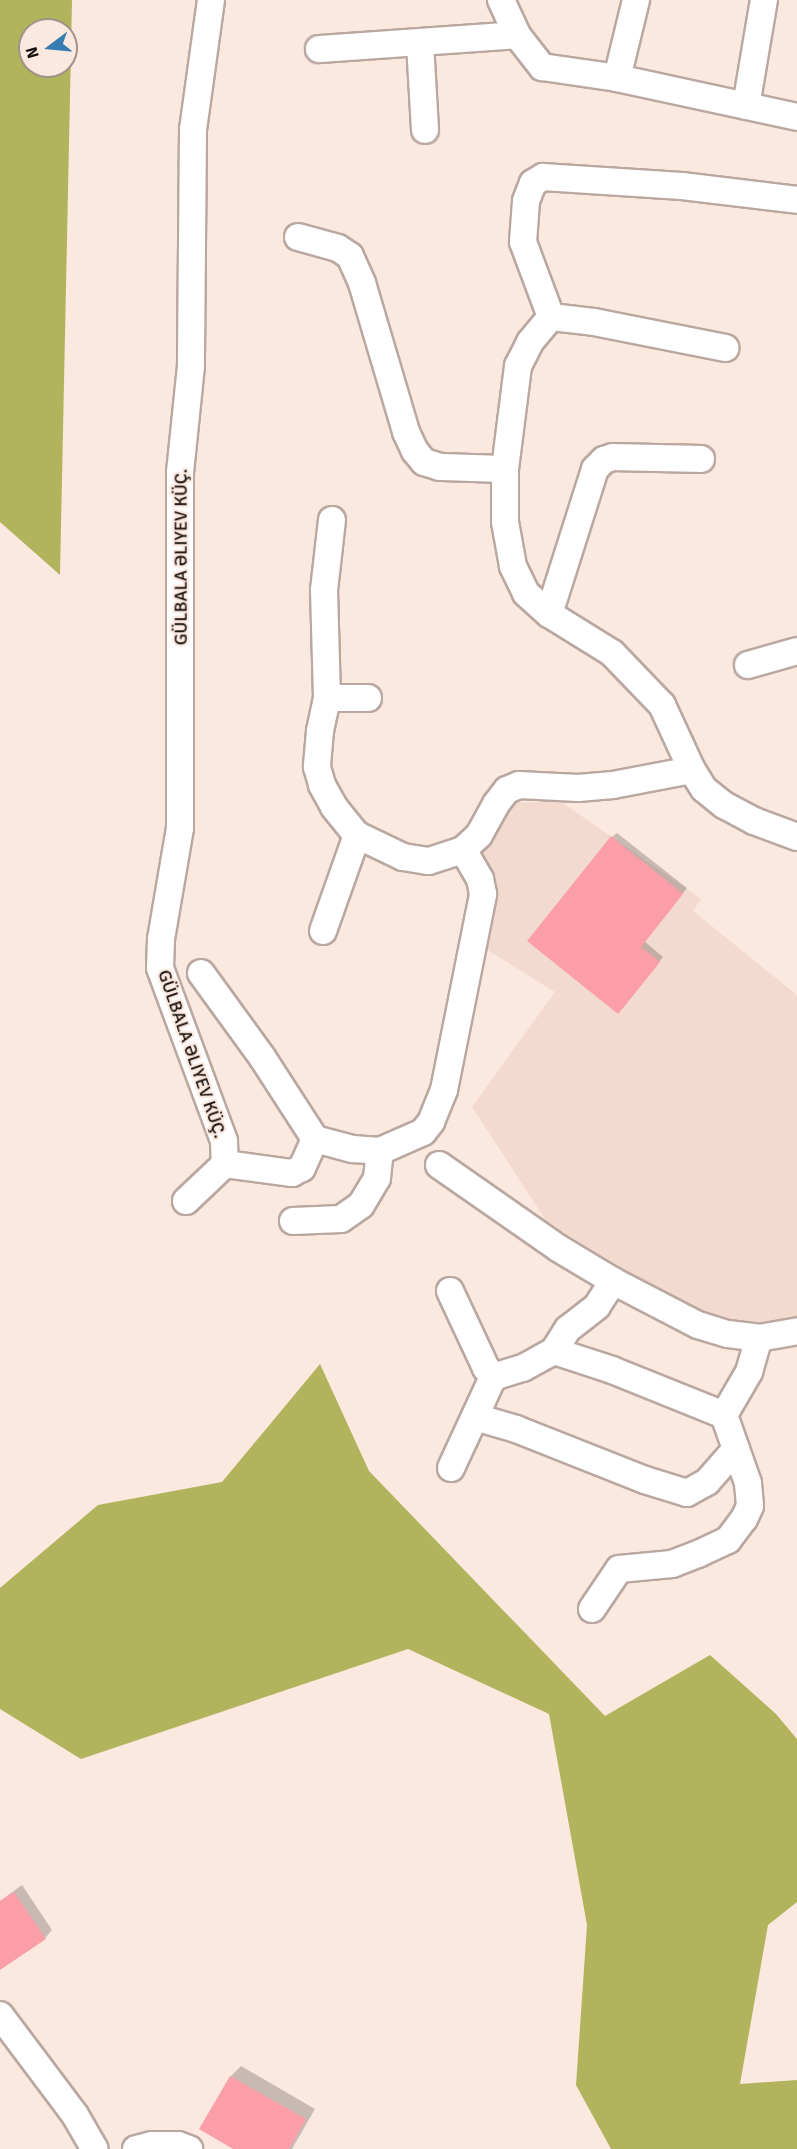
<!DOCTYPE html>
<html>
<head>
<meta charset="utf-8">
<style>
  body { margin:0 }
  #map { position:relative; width:797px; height:2149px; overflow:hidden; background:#fbe9e0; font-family:Signika,sans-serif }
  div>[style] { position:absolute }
  .built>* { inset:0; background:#f3dace }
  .forest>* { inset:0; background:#b1b45c }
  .shadow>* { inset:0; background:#0003 }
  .building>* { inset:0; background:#fb9ea8 }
  .roads { filter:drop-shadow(2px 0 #baa8a0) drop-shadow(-2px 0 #baa8a0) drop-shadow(0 2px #baa8a0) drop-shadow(0 -2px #baa8a0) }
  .minor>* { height:26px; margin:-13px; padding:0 13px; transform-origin:13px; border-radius:13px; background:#fff }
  span { translate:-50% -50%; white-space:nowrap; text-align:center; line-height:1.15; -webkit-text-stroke:4.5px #fbe9e0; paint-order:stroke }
  .street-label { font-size:18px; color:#140e0b }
  .north { position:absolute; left:18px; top:18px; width:60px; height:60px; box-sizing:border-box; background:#fbe9e0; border:2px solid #9f918b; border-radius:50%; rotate:254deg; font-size:16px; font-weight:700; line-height:24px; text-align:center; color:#140e0b }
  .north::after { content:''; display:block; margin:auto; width:21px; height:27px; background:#357db2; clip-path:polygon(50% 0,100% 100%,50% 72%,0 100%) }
</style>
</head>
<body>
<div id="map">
  <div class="built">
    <i style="clip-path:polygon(560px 801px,701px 899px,693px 911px,797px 995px,797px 1318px,754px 1327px,710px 1321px,547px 1222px,472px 1107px,555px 992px,475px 942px,475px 855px,512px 803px)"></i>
  </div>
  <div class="forest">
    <i style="clip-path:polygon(evenodd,0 0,72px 0,60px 575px,0 522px,0 0,30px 30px,66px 30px,66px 66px,30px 66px,30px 30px)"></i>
    <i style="clip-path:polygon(320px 1364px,369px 1471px,605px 1716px,710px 1655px,776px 1714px,797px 1739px,797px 1902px,768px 1925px,740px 2084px,797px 2080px,797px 2149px,611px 2149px,576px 2085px,587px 1925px,549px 1714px,408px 1649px,81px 1759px,0 1709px,0 1588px,98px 1505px,222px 1482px)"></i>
  </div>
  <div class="shadow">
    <i style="clip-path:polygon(617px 833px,687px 888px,644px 941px,663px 957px,623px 1008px,612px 837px)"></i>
    <i style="clip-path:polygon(22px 1885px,52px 1930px,45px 1938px,0 1963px,0 1901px)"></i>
    <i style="clip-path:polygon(241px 2066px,315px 2109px,292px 2149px,236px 2149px,201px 2129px,231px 2076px)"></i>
  </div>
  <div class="building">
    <i style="clip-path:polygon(611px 836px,683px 894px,641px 947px,660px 962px,618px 1014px,527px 941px)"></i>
    <i style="clip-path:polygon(14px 1892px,46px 1939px,0 1970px,0 1901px)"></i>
    <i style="clip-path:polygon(230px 2076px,306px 2119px,289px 2149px,233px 2149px,199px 2129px)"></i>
  </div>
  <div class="roads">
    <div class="minor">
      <i style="left:211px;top:0;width:130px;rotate:97.9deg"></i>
      <i style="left:193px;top:129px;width:237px;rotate:90.5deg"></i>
      <i style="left:191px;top:366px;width:107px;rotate:95.9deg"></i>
      <i style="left:180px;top:472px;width:356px;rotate:90deg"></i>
      <i style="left:180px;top:828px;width:113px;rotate:99.7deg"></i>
      <i style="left:161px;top:939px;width:29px;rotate:92deg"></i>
      <i style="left:160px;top:968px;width:184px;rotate:69.7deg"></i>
      <i style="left:224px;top:1141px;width:23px;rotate:88deg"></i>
      <i style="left:501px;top:0;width:38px;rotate:65deg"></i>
      <i style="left:517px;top:35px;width:41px;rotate:52deg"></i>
      <i style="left:542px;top:67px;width:76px;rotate:8.3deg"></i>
      <i style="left:617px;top:78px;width:184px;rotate:12.2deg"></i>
      <i style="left:420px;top:43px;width:87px;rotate:86.7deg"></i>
      <i style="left:319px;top:49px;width:198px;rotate:-4deg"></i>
      <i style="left:617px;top:78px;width:80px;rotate:-76.3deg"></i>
      <i style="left:746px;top:106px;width:108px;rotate:-80.4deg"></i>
      <i style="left:298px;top:237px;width:41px;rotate:15.4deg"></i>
      <i style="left:338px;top:248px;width:14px;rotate:34deg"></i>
      <i style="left:350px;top:256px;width:30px;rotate:66deg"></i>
      <i style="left:362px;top:283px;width:155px;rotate:73.5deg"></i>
      <i style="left:406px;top:432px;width:21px;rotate:65deg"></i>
      <i style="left:415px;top:451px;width:14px;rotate:51deg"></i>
      <i style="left:424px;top:462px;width:17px;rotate:17deg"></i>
      <i style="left:440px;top:467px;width:65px;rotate:1.8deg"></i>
      <i style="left:551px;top:317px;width:43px;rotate:6.6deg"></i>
      <i style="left:594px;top:322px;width:134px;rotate:11.2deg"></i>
      <i style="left:332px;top:520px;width:70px;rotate:96.5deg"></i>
      <i style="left:324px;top:590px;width:108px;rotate:88.4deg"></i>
      <i style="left:327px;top:698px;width:34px;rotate:102deg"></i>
      <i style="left:320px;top:731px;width:36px;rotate:95deg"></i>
      <i style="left:317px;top:767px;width:19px;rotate:74deg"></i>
      <i style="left:322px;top:785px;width:25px;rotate:61deg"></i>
      <i style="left:334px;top:807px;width:36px;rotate:51deg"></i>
      <i style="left:357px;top:835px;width:51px;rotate:25.6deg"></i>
      <i style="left:403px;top:857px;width:26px;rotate:9deg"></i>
      <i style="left:429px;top:861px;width:36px;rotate:-18deg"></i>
      <i style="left:549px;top:614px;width:152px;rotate:-72.4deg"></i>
      <i style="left:595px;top:469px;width:13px;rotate:-45deg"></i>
      <i style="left:604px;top:460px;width:9px;rotate:-18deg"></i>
      <i style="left:613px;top:457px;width:88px;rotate:1.3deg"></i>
      <i style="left:748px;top:665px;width:51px;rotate:-15.9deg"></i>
      <i style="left:327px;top:698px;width:41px"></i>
      <i style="left:692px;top:770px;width:72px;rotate:-114.8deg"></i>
      <i style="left:662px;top:705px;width:72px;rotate:-133.9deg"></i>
      <i style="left:612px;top:653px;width:74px;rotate:-148.2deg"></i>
      <i style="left:549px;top:614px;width:31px;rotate:-138deg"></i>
      <i style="left:526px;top:593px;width:30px;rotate:-116deg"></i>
      <i style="left:513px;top:566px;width:45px;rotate:-100.3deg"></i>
      <i style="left:505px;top:522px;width:53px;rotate:-90deg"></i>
      <i style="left:505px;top:469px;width:104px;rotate:-82.8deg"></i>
      <i style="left:518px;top:366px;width:27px;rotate:-63deg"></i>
      <i style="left:530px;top:342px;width:33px;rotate:-50deg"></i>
      <i style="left:551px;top:317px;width:80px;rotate:-110.5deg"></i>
      <i style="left:523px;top:242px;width:41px;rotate:-85.8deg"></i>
      <i style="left:526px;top:201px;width:19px;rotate:-69deg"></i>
      <i style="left:533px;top:183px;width:12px;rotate:-31deg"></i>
      <i style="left:543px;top:177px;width:139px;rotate:3.7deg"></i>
      <i style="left:682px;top:186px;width:116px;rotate:6.9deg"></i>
      <i style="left:323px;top:931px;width:102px;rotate:-70.5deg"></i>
      <i style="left:201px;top:973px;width:104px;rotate:54deg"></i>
      <i style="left:262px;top:1057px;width:98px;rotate:57.1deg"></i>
      <i style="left:225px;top:1164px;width:68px;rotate:7.7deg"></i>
      <i style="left:292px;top:1173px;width:11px;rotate:-27deg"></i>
      <i style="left:302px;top:1168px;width:32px;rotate:-66deg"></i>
      <i style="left:315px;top:1139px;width:39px;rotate:15deg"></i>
      <i style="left:353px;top:1149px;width:27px;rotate:4deg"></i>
      <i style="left:380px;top:1151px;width:47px;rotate:-23.8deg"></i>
      <i style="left:423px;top:1132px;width:13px;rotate:-51deg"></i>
      <i style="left:431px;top:1122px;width:35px;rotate:-68deg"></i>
      <i style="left:444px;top:1090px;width:200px;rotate:-78.7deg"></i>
      <i style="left:483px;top:894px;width:15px;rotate:-101deg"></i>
      <i style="left:480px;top:879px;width:34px;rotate:-120deg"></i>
      <i style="left:463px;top:850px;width:22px;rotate:-43deg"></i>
      <i style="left:479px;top:835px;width:35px;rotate:-61deg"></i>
      <i style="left:496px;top:804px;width:18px;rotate:-52deg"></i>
      <i style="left:507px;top:790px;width:13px;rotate:-23deg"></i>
      <i style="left:519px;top:785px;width:59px;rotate:2.9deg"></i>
      <i style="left:578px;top:788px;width:35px;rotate:-5deg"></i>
      <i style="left:613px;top:785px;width:80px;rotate:-10.8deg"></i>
      <i style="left:692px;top:770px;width:22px;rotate:58deg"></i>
      <i style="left:704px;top:789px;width:26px;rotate:39deg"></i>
      <i style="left:724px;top:805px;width:34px;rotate:28deg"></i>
      <i style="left:754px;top:821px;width:46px;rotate:20.4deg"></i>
      <i style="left:439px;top:1165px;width:145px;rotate:34.9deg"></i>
      <i style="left:558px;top:1248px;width:64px;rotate:31deg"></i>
      <i style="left:613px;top:1281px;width:96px;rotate:27.4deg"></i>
      <i style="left:698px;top:1325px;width:31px;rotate:17deg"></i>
      <i style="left:728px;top:1334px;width:31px;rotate:7deg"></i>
      <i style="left:759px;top:1338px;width:39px;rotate:-10deg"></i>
      <i style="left:186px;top:1201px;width:54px;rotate:-43.5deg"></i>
      <i style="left:293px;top:1221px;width:48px;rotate:-2.4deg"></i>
      <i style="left:341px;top:1219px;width:24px;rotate:-35deg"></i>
      <i style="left:361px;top:1205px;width:31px;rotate:-59deg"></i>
      <i style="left:377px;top:1178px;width:27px;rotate:-84deg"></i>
      <i style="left:450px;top:1291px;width:85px;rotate:64.9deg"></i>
      <i style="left:486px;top:1368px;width:11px;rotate:52deg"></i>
      <i style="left:493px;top:1377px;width:31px;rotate:-17deg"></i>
      <i style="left:523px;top:1368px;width:35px;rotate:-29deg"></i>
      <i style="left:554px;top:1351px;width:26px;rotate:-58deg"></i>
      <i style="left:568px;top:1329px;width:37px;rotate:-38deg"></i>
      <i style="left:597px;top:1306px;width:30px;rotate:-57deg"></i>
      <i style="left:554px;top:1351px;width:61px;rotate:18.1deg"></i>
      <i style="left:612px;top:1370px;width:121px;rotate:21.9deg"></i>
      <i style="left:475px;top:1417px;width:43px;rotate:16.3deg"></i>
      <i style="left:516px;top:1429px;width:139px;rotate:21.6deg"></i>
      <i style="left:645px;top:1480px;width:44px;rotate:17.2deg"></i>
      <i style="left:687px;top:1493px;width:23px;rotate:-29deg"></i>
      <i style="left:707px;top:1482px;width:44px;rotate:-48.7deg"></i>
      <i style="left:451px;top:1468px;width:100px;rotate:-65.2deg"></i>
      <i style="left:592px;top:1609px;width:48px;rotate:-56deg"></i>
      <i style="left:619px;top:1569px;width:53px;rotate:-5.4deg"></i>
      <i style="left:672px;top:1564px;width:28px;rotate:-21deg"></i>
      <i style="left:698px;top:1554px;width:33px;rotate:-25deg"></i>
      <i style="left:728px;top:1540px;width:26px;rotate:-53deg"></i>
      <i style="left:744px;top:1519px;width:14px;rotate:-65deg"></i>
      <i style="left:750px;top:1506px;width:23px;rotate:-95deg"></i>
      <i style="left:748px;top:1483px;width:72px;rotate:-109.4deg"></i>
      <i style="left:724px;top:1415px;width:50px;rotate:-59.8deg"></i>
      <i style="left:749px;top:1372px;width:35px;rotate:-74deg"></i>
      <i style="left:0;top:2015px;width:125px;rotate:53.1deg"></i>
      <i style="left:75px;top:2115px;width:39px;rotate:60deg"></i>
      <i style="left:136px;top:2149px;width:16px;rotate:-14deg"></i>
      <i style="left:152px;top:2145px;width:26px"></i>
      <i style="left:178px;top:2145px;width:12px;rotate:20deg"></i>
    </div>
  </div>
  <div class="street-label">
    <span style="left:181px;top:557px;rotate:-90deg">GÜLBALA ƏLIYEV KÜÇ.</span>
    <span style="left:192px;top:1054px;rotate:71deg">GÜLBALA ƏLIYEV KÜÇ.</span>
  </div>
  <div class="north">N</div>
</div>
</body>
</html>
